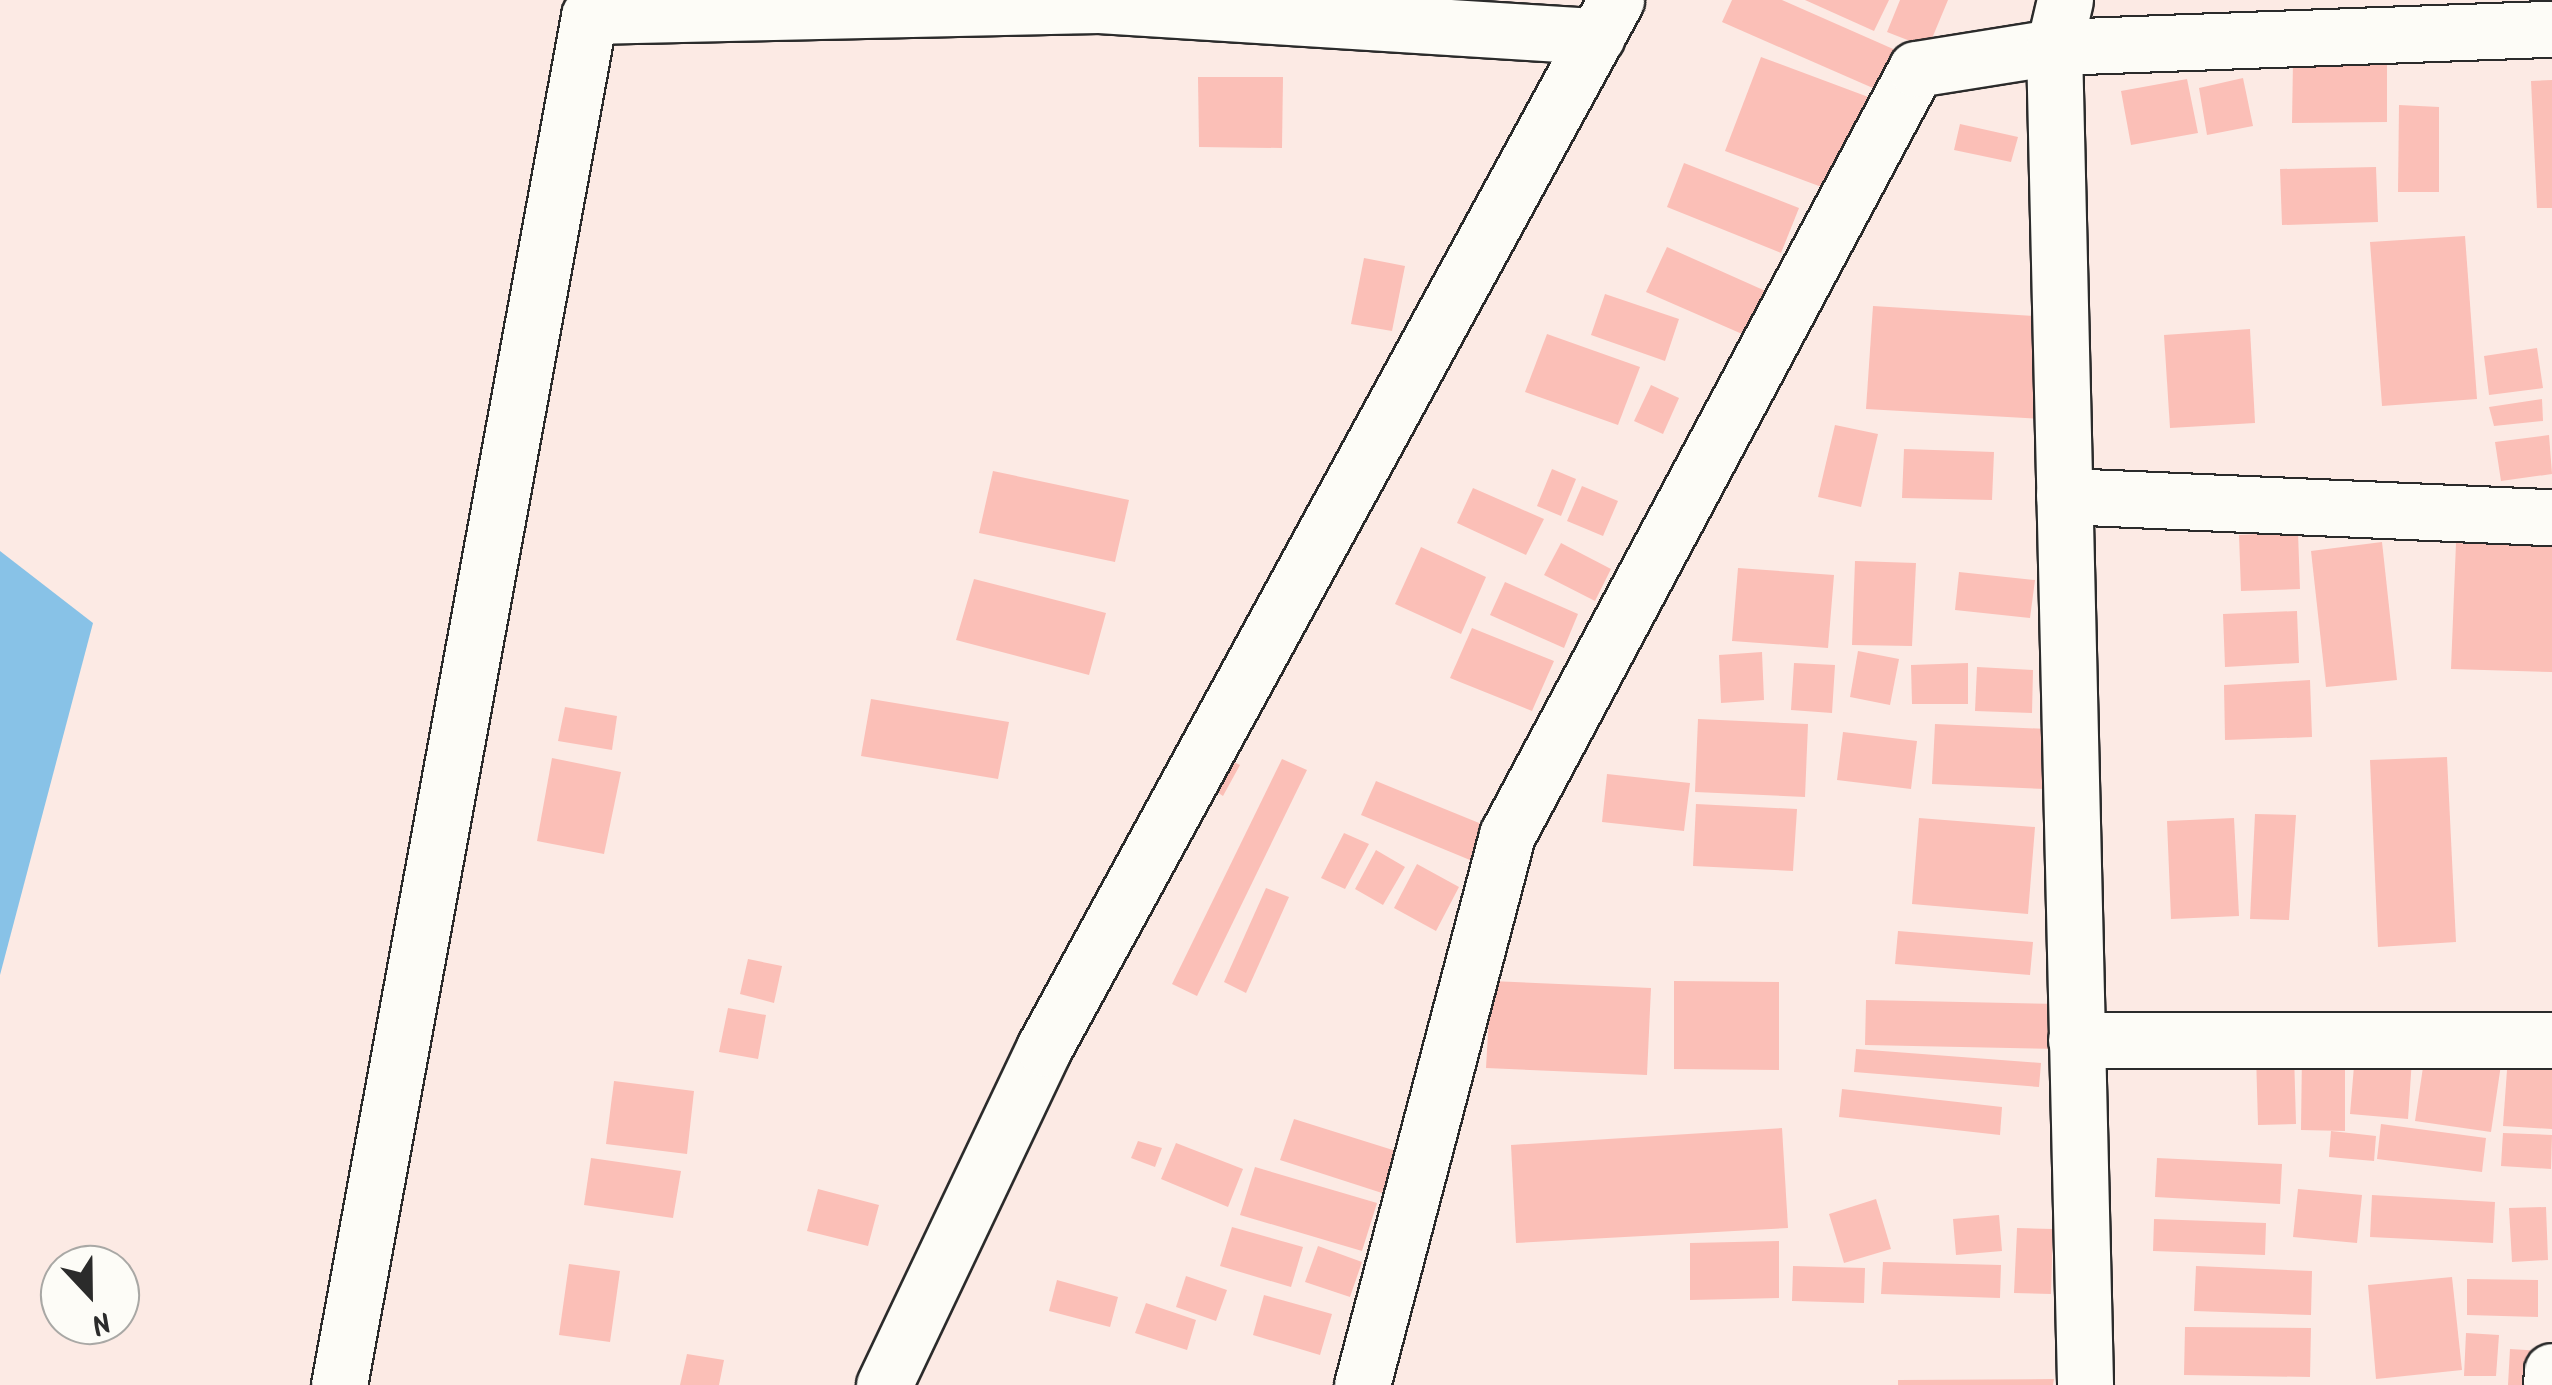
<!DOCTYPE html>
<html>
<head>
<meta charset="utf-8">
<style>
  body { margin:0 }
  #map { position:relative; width:2552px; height:1385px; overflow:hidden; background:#fceae4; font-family:Kalam,sans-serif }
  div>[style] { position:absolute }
  .water>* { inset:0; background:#88c2e7 }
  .building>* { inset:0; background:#fbbfb7 }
  .roads { filter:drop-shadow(2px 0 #2b2b2b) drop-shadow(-2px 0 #2b2b2b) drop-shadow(0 2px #2b2b2b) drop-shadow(0 -2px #2b2b2b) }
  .minor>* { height:55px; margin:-27.5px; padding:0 27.5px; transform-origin:27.5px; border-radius:27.5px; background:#fdfcf7 }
  .secondary>* { height:55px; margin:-27.5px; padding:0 27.5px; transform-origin:27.5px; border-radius:27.5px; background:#fdfcf7 }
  span { translate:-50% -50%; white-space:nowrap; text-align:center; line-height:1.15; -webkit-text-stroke:8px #fdfcf7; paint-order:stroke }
  .north { position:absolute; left:40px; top:1245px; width:100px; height:100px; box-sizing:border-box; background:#fdfcf7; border:2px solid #a9a8a5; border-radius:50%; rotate:158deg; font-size:28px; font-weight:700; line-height:40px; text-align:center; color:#2b2b2b }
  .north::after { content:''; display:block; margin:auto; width:35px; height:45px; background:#2b2b2b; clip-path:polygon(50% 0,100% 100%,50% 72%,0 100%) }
</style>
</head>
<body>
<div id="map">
  <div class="water">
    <i style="clip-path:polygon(0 551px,93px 623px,0 975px)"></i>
  </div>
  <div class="building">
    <i style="clip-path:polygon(1732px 0,1782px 0,1900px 52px,1882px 92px,1722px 22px)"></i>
    <i style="clip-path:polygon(1805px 0,1889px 0,1874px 31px)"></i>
    <i style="clip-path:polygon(1900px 0,1948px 0,1928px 48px,1887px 32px)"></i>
    <i style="clip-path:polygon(1761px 57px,1871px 98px,1835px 192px,1725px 151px)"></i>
    <i style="clip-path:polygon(2387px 60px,2387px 122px,2292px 123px,2293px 61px)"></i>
    <i style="clip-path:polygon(1198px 77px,1283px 77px,1282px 148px,1199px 147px)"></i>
    <i style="clip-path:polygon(2243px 78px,2253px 126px,2207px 135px,2199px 88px)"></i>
    <i style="clip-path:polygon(2187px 79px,2198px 133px,2131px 145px,2121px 91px)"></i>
    <i style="clip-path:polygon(2552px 80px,2552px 208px,2537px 208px,2531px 81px)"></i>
    <i style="clip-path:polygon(2399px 105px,2439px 107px,2439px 192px,2398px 192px)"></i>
    <i style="clip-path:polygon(1960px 124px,2018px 137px,2011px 162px,1954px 150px)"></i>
    <i style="clip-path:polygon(1684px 163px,1799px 208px,1781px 253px,1667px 207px)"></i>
    <i style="clip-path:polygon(2376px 167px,2378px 222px,2282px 225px,2280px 169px)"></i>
    <i style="clip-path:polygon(2465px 236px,2477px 399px,2382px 406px,2370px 242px)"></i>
    <i style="clip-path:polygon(1667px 247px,1770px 293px,1749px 337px,1646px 292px)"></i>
    <i style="clip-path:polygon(1364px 258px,1405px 266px,1392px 331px,1351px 324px)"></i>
    <i style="clip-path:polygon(1605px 294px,1679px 319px,1665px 361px,1591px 335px)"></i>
    <i style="clip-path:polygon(1873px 306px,2048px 317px,2041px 419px,1866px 409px)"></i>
    <i style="clip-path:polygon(2250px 329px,2255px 423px,2170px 428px,2164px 335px)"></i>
    <i style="clip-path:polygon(1547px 334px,1640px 367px,1618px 425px,1525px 392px)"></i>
    <i style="clip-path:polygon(2537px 348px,2543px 388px,2489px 395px,2484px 356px)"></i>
    <i style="clip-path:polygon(1651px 385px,1679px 398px,1663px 434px,1634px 421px)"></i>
    <i style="clip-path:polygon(2542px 399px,2543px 421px,2494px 426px,2489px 407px)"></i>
    <i style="clip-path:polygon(1835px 425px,1878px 434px,1861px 507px,1818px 497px)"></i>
    <i style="clip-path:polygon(2549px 435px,2552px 474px,2501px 481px,2495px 442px)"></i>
    <i style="clip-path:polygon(1904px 449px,1994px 452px,1992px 500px,1902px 498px)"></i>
    <i style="clip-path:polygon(1552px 469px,1576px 479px,1561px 516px,1537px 506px)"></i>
    <i style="clip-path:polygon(993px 471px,1129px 500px,1115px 562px,979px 533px)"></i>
    <i style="clip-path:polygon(1582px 486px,1618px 501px,1603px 536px,1567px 521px)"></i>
    <i style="clip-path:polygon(1473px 488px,1544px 519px,1526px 555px,1457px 523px)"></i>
    <i style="clip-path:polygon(2298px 532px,2300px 589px,2241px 591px,2239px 535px)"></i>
    <i style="clip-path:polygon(2382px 542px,2397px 680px,2326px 687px,2311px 551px)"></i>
    <i style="clip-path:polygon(1561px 543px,1611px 569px,1595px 601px,1544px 575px)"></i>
    <i style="clip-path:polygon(2456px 543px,2552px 547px,2552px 672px,2451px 669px)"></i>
    <i style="clip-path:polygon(1421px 547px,1486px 577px,1461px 634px,1395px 604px)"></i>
    <i style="clip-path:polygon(1855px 561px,1916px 563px,1912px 646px,1852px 645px)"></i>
    <i style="clip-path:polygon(1738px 568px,1834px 575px,1828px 648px,1732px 641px)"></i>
    <i style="clip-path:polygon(1959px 572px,2035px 580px,2030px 618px,1955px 610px)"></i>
    <i style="clip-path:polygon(974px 579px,1106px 613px,1089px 675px,956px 640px)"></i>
    <i style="clip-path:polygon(1505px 582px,1578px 614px,1564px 648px,1490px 615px)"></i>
    <i style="clip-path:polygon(2297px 611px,2299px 663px,2225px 667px,2223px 614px)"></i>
    <i style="clip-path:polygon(1472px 628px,1554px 661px,1532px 711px,1450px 678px)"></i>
    <i style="clip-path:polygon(1858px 651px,1899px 659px,1890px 705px,1850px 697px)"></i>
    <i style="clip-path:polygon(1762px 652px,1764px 700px,1721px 703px,1719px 655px)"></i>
    <i style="clip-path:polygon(1794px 663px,1835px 665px,1832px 713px,1791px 710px)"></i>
    <i style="clip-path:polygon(1968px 663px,1968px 704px,1912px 704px,1911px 665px)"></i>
    <i style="clip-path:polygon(1977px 667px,2033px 670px,2032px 713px,1975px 711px)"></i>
    <i style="clip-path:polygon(2310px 680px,2312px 737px,2225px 740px,2224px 685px)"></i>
    <i style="clip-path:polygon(871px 699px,1009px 722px,998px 779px,861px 756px)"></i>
    <i style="clip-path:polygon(565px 707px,617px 716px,612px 750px,558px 741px)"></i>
    <i style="clip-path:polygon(1698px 719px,1808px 724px,1805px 797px,1695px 792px)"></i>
    <i style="clip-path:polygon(1935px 724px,2048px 729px,2045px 789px,1932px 784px)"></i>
    <i style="clip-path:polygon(1843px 732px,1917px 741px,1911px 789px,1837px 780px)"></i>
    <i style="clip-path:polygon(2447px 757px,2456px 942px,2378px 947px,2370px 760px)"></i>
    <i style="clip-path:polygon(552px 758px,621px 772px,604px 854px,537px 841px)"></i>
    <i style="clip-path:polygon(1282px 759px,1307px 770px,1197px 996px,1172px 984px)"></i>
    <i style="clip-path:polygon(1232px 761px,1240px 765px,1223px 796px,1214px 790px)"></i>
    <i style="clip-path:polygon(1607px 774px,1690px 783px,1684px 831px,1602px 822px)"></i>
    <i style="clip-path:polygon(1376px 781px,1484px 825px,1470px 860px,1361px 815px)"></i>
    <i style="clip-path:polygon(1696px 804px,1797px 809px,1793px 871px,1693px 866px)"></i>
    <i style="clip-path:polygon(2255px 814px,2296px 815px,2289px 920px,2250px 919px)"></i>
    <i style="clip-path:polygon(1919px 818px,2035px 827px,2028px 914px,1912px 904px)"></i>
    <i style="clip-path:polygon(2234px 818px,2239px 916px,2171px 919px,2167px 821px)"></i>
    <i style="clip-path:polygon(1344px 833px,1369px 844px,1345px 889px,1321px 878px)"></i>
    <i style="clip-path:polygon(1376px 850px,1405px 867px,1383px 905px,1355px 889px)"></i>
    <i style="clip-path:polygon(1417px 864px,1459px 887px,1436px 931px,1394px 908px)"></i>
    <i style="clip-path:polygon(1266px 888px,1289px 897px,1246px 993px,1224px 982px)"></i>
    <i style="clip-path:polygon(1898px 931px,2033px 942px,2030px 975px,1895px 964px)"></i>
    <i style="clip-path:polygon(748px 959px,782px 966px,774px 1003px,740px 994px)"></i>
    <i style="clip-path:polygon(1491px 981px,1651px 988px,1647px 1075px,1486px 1068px)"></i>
    <i style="clip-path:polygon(1674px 981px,1779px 982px,1779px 1070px,1674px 1069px)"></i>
    <i style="clip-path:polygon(1866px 1000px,2062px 1004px,2061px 1049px,1865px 1045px)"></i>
    <i style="clip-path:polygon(728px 1008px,766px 1015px,758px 1059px,719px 1052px)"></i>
    <i style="clip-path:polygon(2426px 1047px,2502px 1058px,2491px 1132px,2415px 1121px)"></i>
    <i style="clip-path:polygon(1856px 1049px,2041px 1063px,2039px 1087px,1854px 1072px)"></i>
    <i style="clip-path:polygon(2345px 1052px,2345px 1131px,2301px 1130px,2302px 1053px)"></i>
    <i style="clip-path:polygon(2294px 1053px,2296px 1124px,2258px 1125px,2256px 1054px)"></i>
    <i style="clip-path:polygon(2355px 1054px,2412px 1059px,2408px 1119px,2350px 1114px)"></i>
    <i style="clip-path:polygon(2508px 1056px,2552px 1060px,2552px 1129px,2503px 1126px)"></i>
    <i style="clip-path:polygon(614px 1081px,694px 1091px,687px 1154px,606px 1144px)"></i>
    <i style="clip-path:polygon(1842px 1089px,2002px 1107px,2000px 1135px,1839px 1117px)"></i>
    <i style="clip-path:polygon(1294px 1119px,1396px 1151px,1382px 1193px,1280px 1160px)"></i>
    <i style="clip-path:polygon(2381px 1124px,2486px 1138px,2482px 1172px,2377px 1159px)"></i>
    <i style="clip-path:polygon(1782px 1128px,1788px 1228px,1516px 1243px,1511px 1145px)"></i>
    <i style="clip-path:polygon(2331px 1131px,2376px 1136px,2374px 1161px,2329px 1157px)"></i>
    <i style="clip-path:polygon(2503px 1133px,2552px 1135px,2551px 1169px,2501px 1166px)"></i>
    <i style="clip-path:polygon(1138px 1141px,1162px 1148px,1155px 1167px,1131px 1158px)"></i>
    <i style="clip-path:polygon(1176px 1143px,1243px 1169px,1228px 1207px,1161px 1179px)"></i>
    <i style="clip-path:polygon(591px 1158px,681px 1171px,673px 1218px,584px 1205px)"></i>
    <i style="clip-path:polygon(2157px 1158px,2282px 1164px,2280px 1204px,2155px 1197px)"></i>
    <i style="clip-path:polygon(1255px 1167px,1377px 1203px,1362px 1251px,1240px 1215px)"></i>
    <i style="clip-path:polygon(818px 1189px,879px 1205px,868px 1246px,807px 1231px)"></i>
    <i style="clip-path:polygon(2298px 1189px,2362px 1195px,2357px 1243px,2293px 1237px)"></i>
    <i style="clip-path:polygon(2372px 1195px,2495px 1202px,2493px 1243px,2370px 1237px)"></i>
    <i style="clip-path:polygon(1876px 1199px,1891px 1249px,1844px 1263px,1829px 1214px)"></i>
    <i style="clip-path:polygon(2546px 1207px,2548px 1260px,2512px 1262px,2509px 1208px)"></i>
    <i style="clip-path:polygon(1999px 1215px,2002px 1251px,1956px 1255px,1953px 1219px)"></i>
    <i style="clip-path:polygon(2154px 1219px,2266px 1223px,2265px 1255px,2153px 1251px)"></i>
    <i style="clip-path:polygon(1232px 1227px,1303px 1247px,1291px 1287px,1220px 1266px)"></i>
    <i style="clip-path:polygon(2017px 1228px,2053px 1229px,2051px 1294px,2014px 1293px)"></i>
    <i style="clip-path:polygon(1779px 1241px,1779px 1298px,1690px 1300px,1690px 1243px)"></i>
    <i style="clip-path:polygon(1318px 1246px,1362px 1262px,1350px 1297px,1305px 1282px)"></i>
    <i style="clip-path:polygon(1883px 1262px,2001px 1265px,2000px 1298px,1881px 1294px)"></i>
    <i style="clip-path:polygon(569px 1264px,620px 1271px,610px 1342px,559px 1335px)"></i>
    <i style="clip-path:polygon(1793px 1266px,1865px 1268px,1864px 1303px,1792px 1301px)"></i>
    <i style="clip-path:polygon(2196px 1266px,2312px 1271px,2311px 1315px,2194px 1311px)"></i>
    <i style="clip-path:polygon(1186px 1276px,1227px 1290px,1216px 1321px,1176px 1307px)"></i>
    <i style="clip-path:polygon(2452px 1277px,2462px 1370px,2376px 1379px,2368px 1285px)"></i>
    <i style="clip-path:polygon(2467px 1279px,2538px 1280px,2538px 1317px,2467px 1315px)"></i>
    <i style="clip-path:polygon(1057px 1280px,1118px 1297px,1110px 1327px,1049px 1311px)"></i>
    <i style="clip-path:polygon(1264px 1295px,1332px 1314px,1320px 1355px,1253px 1335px)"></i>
    <i style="clip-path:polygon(1146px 1303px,1196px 1320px,1187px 1350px,1135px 1333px)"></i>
    <i style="clip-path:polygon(2185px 1327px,2311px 1328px,2310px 1377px,2184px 1375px)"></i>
    <i style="clip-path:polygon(2466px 1333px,2499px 1335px,2496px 1376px,2464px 1376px)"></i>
    <i style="clip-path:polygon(2510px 1349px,2542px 1351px,2541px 1385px,2508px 1385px)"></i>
    <i style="clip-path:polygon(687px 1354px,724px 1360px,719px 1385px,680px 1385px)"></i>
    <i style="clip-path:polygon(2054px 1379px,2053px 1385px,1898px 1385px,1898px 1380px)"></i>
  </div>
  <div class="roads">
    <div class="minor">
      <i style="left:2064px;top:496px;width:488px;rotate:2.5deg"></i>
      <i style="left:2076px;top:1040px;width:476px"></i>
      <i style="left:339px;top:1385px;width:1392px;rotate:-79.65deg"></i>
      <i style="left:589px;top:16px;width:510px;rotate:-1.24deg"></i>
      <i style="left:1099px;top:5px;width:499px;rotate:3.6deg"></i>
      <i style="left:884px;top:1385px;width:373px;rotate:-64.6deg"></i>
      <i style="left:1044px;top:1048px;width:1194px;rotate:-61.37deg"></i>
      <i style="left:1362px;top:1385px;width:569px;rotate:-75.23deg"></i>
      <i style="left:1507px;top:835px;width:868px;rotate:-61.9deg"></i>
      <i style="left:1916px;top:69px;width:140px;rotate:-9.1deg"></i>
      <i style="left:2054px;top:47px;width:498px;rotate:-2.1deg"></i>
      <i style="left:2551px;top:1385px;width:14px;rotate:-86deg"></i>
    </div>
    <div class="secondary">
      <i style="left:2065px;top:0;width:48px;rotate:103.2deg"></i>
      <i style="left:2054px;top:47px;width:1338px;rotate:88.67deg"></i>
    </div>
  </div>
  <div class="north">N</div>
</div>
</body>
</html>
